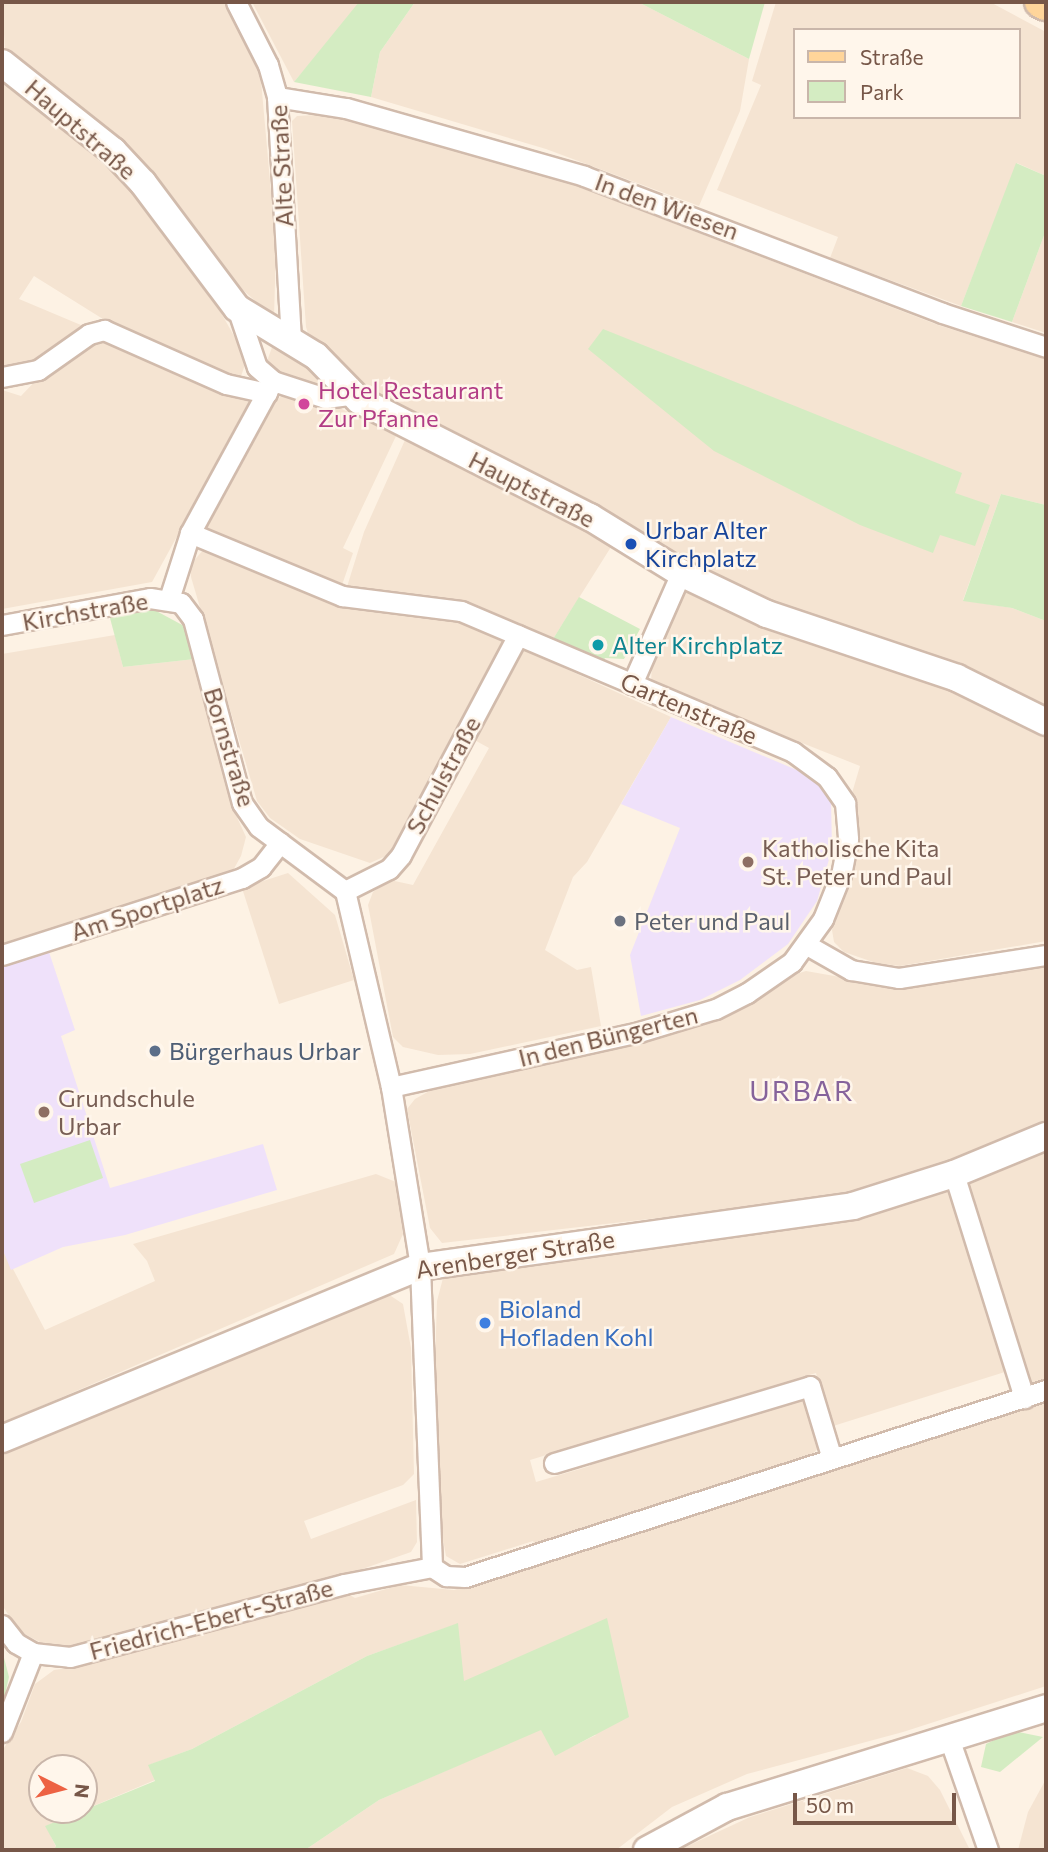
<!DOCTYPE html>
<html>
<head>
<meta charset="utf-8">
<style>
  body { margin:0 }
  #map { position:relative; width:1048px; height:1852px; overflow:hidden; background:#fdf2e4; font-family:Commissioner,sans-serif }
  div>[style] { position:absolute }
  .residential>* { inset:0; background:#f5e4d2 }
  .education>* { inset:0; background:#efe1fa }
  .green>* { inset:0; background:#d4ecc2 }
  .roads { filter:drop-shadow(2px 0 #d1bbac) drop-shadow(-2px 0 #d1bbac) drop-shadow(0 2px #d1bbac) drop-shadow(0 -2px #d1bbac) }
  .street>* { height:19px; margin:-9.5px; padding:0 9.5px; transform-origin:9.5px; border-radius:9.5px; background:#fff }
  .secondary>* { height:26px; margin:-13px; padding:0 13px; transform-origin:13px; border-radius:13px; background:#fff }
  .primary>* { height:30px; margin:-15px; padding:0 15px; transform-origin:15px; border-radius:15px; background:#ffd59a }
  .dots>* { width:19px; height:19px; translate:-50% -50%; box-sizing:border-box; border:4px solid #fff6eb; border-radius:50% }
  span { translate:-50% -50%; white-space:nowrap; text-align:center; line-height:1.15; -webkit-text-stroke:5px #fff6eb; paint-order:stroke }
  .street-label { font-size:24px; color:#775748 }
  .hotel-label { font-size:24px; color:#b23c85 }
  .left { translate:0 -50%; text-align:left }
  .transit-label { font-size:24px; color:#164399 }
  .culture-label { font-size:24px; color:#0d838f }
  .education-label { font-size:24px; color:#785e54 }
  .worship-label { font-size:24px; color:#5b616d }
  .service-label { font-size:24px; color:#4e5e75 }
  .shop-label { font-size:24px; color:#366cbe }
  .quarter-label { font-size:28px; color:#86639b; letter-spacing:2px }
  .frame { position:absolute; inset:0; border:4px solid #775748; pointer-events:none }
  .legend { position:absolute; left:793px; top:28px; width:228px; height:91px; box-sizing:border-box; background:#fff6eb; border:2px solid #c9b6aa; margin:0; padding:9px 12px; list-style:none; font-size:21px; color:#775748 }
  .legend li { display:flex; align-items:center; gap:14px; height:35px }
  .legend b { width:35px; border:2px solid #c9b6aa }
  .north { position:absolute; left:28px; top:1754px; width:70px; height:70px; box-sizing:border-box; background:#fff6eb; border:2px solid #c9b6aa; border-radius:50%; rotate:96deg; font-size:19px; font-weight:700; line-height:28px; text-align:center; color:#775748 }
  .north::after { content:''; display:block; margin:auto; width:24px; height:32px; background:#ed6243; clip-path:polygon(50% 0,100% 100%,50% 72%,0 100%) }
  .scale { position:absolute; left:793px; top:1793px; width:163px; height:32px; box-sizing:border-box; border:4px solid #775748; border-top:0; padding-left:9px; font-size:21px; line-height:24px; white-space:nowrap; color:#775748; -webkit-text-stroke:5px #fff6eb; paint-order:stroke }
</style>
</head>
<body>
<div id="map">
  <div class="residential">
    <i style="clip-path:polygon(2px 2px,226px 2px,260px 69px,276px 248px,274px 317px,214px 265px,151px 174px,57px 88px,5px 50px)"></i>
    <i style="clip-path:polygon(252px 2px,359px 2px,361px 3px,294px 82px)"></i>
    <i style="clip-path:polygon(415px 2px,638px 2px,749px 59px,740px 111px,699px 206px,546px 149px,371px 97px,380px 52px)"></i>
    <i style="clip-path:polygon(evenodd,776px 2px,990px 2px,1046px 32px,1046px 176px,1017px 163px,961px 306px,830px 258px,838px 237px,717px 190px,761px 85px,752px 81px,776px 2px,794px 30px,1018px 30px,1018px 117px,794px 117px,794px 30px)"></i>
    <i style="clip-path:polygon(2px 80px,114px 167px,211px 295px,247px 359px,240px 379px,119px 329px,34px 276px,19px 299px,88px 328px,29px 366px,2px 368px)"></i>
    <i style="clip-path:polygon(334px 114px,540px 172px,938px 325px,1046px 359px,1046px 505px,1001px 494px,963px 600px,1012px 608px,1046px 621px,1046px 708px,753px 595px,364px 389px,310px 340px,306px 327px,292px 121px,297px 116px)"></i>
    <i style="clip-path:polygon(1046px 230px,1046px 333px,1012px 322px)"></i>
    <i style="clip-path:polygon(275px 339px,325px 375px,317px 390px,288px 380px,266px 364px)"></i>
    <i style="clip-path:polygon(102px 341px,122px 344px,224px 392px,252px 400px,152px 582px,2px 609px,2px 390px,21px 396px,41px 375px)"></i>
    <i style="clip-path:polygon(284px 393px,334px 405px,396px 436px,343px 548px,353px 553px,341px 588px,201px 528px,262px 416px)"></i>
    <i style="clip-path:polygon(405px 440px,497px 486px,499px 483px,611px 547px,553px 639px,467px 603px,429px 596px,379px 598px,346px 590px,364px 532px)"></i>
    <i style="clip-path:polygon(205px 548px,449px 617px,505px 643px,388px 855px,370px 863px,300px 839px,270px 818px,257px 801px,191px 577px,190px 565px)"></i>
    <i style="clip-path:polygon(685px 589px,935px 679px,1046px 734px,1046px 941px,900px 966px,876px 963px,844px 952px,834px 942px,832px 930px,847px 883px,856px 835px,852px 793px,860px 766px,651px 683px,652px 662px)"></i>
    <i style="clip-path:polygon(115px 635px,123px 667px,195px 659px,235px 813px,246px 837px,241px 856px,231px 874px,2px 948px,2px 654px)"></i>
    <i style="clip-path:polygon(518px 647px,671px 717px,587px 862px,573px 877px,545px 950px,577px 970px,591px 967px,601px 1026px,470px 1054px,438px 1055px,403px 1047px,393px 1037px,368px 905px,373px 892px,390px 880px,413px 885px,489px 748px,469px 737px)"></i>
    <i style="clip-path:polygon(288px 873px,335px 915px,354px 980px,279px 1004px,242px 888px)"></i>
    <i style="clip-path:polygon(1046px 965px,1046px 1121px,947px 1165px,831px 1198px,442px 1243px,430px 1228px,407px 1109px,415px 1099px,442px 1084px,708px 1022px,786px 977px,806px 971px,902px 988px)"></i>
    <i style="clip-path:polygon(1046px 1150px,1046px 1380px,1032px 1384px,966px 1185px)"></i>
    <i style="clip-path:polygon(376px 1174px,396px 1182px,403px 1234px,394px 1254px,2px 1423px,2px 1248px,45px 1330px,155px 1281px,147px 1261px,133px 1244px)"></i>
    <i style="clip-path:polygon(948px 1189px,1008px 1371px,830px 1427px,816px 1373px,530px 1460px,536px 1482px,590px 1466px,589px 1460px,798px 1396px,810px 1402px,821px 1445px,810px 1457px,535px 1545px,533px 1541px,460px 1564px,446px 1556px,442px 1534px,438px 1535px,435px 1362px,437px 1301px,443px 1278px,461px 1271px,853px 1221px)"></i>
    <i style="clip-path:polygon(388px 1294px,403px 1304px,411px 1348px,414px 1474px,403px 1485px,304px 1521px,311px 1539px,416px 1500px,417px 1542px,411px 1552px,348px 1574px,69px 1648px,51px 1648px,19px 1631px,2px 1605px,2px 1455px,287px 1331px,290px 1336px)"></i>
    <i style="clip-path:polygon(evenodd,1046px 1400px,1046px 1686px,903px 1732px,747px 1774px,672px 1807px,616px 1850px,305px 1850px,379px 1800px,541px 1729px,555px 1755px,596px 1735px,463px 1681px,457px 1624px,367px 1656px,192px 1749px,149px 1765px,155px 1780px,46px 1826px,56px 1847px,54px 1850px,2px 1850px,2px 1751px,21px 1722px,35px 1684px,54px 1670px,88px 1665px,100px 1661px,99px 1656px,343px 1591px,355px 1598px,400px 1585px,454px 1590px,1046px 1400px,42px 1768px,84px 1768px,84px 1810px,42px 1810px,42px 1768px)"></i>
    <i style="clip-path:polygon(907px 1768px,928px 1776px,940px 1790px,970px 1850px,679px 1850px,750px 1817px)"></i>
    <i style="clip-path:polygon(1046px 1779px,1046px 1850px,1018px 1850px,1028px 1812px)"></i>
  </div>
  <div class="education">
    <i style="clip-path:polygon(671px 717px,811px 776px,831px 800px,832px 849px,817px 901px,788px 944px,740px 980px,700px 1000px,641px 1016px,630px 955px,680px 828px,621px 804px)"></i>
    <i style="clip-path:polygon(48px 949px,75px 1030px,61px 1036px,110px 1188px,263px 1144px,277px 1190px,125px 1235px,63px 1247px,11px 1270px,2px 1248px,2px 966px)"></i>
  </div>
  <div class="green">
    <i style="clip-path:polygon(359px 2px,415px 2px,380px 52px,371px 97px,294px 82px)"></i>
    <i style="clip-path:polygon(638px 2px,765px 2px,749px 59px)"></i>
    <i style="clip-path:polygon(1016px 163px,1046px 176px,1046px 230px,1012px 322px,961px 306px)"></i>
    <i style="clip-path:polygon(603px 329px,962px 473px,955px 493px,990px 505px,975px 546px,940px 535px,933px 553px,860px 525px,714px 451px,588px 349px)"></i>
    <i style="clip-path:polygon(1001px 494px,1046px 505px,1046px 621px,1012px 608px,963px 601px)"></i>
    <i style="clip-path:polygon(579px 597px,640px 629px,624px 659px,605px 658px,603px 662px,553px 639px)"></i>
    <i style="clip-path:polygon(147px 606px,186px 627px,195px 659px,123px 667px,110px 618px)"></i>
    <i style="clip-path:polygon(90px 1140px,103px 1178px,34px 1203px,20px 1164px)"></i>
    <i style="clip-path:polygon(607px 1618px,629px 1717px,555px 1756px,541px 1730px,379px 1800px,305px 1850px,54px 1850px,56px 1846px,45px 1826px,155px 1781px,148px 1765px,192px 1749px,367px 1656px,458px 1623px,464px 1681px)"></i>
    <i style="clip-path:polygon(2px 1650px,9px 1677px,2px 1707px)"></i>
    <i style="clip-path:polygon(1013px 1731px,1043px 1737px,1000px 1772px,981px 1767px,986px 1744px)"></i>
  </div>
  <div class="roads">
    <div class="street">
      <i style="left:236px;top:2px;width:71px;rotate:63.1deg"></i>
      <i style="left:268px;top:65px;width:33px;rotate:74deg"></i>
      <i style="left:277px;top:97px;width:243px;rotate:86.7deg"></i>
      <i style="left:277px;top:97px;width:70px;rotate:9.1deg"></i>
      <i style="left:346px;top:108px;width:248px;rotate:15.9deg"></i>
      <i style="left:584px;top:176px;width:383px;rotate:20.9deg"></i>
      <i style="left:942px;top:313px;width:109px;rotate:18.1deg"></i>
      <i style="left:237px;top:308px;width:62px;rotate:71.3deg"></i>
      <i style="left:257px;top:367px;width:21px;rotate:41deg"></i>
      <i style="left:273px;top:381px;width:55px;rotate:18.1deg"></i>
      <i style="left:325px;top:398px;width:26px;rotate:-7deg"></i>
      <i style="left:2px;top:377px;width:37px;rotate:-11deg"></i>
      <i style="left:38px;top:370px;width:62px;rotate:-35.2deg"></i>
      <i style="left:89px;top:334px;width:16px;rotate:-15deg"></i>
      <i style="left:104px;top:330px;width:133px;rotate:23.9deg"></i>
      <i style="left:226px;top:384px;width:42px;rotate:12.4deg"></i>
      <i style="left:190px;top:533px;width:165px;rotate:22.5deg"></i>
      <i style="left:342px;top:596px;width:120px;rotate:7.2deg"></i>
      <i style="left:461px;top:611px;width:361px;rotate:23deg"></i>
      <i style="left:793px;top:752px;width:42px;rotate:36.3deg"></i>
      <i style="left:827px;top:777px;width:32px;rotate:55deg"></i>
      <i style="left:845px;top:803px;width:36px;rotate:85deg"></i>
      <i style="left:848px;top:839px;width:36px;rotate:101deg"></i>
      <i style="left:841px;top:874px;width:48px;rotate:111.8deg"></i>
      <i style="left:823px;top:919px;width:53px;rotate:125.8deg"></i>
      <i style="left:792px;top:962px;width:55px;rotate:145.4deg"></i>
      <i style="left:747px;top:993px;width:36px;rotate:153deg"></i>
      <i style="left:715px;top:1009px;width:79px;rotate:163.2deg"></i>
      <i style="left:639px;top:1032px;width:254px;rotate:167.5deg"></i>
      <i style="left:169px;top:599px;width:69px;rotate:-72.3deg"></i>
      <i style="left:190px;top:533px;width:173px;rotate:-61.4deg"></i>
      <i style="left:2px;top:625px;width:150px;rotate:-10.3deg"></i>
      <i style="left:150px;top:598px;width:31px;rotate:9deg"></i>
      <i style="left:181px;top:603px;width:20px;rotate:53deg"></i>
      <i style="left:193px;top:619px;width:190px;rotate:75.1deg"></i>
      <i style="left:242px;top:803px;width:29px;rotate:55deg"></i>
      <i style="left:259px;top:827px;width:107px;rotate:36.7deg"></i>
      <i style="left:345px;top:891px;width:201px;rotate:76.8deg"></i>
      <i style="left:391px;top:1087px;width:182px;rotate:80.8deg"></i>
      <i style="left:420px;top:1267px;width:300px;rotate:87.7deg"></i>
      <i style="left:632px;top:684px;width:121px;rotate:-66.2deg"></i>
      <i style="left:345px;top:891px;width:49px;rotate:-26.6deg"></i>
      <i style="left:389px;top:869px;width:18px;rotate:-49deg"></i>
      <i style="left:401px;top:855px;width:249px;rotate:-62deg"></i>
      <i style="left:807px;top:945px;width:51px;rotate:29.6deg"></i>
      <i style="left:851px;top:970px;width:49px;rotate:9.5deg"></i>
      <i style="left:899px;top:978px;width:149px;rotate:-8.9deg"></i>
      <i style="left:2px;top:955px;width:252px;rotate:-17.8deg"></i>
      <i style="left:242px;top:878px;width:22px;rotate:-30deg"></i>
      <i style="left:261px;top:867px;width:31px;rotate:-52deg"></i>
      <i style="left:954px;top:1174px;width:235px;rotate:72.6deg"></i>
      <i style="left:554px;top:1463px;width:267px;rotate:-16.7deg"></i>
      <i style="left:810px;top:1386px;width:76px;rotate:73.2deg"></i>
      <i style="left:2px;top:1625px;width:23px;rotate:52deg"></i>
      <i style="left:16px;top:1643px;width:20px;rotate:30deg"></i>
      <i style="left:33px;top:1653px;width:37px;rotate:6deg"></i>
      <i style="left:70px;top:1657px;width:284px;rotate:-14.9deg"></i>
      <i style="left:344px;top:1584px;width:90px;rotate:-10.9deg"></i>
      <i style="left:432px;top:1567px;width:17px;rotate:33deg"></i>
      <i style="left:446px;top:1576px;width:19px;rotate:3deg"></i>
      <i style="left:465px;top:1577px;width:610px;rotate:-17.84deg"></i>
      <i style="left:2px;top:1732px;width:85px;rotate:-68.6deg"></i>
      <i style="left:949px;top:1738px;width:119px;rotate:70.8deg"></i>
    </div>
    <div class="secondary">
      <i style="left:2px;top:63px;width:142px;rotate:38.4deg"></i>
      <i style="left:113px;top:151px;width:44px;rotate:46.8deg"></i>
      <i style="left:143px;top:183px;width:156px;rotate:53.1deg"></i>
      <i style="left:237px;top:308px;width:92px;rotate:31.3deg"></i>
      <i style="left:316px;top:356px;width:62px;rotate:45.7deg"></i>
      <i style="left:359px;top:400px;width:259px;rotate:26.9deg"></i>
      <i style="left:590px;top:517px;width:107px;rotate:31.6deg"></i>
      <i style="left:681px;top:573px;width:95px;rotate:25.5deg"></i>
      <i style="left:767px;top:614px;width:200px;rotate:18.6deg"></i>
      <i style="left:957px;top:678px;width:99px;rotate:26.3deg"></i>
      <i style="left:2px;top:1439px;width:452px;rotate:-22.4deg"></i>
      <i style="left:420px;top:1267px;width:437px;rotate:-8deg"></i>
      <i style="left:853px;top:1206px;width:106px;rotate:-17.6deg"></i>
      <i style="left:954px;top:1174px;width:100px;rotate:-22.4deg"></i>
      <i style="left:647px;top:1850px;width:91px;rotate:-28.3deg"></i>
      <i style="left:727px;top:1807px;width:334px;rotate:-17.2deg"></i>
    </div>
    <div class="primary">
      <i style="left:1040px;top:2px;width:7px;rotate:27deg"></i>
    </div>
  </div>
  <div class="dots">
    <i style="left:304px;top:404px;background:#d1479c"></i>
    <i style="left:631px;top:544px;background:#1a4fb4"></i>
    <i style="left:598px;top:645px;background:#0f9aa8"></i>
    <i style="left:748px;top:862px;background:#8d6e63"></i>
    <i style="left:620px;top:921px;background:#6b7280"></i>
    <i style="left:155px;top:1051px;background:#5c6f8a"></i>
    <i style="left:44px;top:1112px;background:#8d6e63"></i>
    <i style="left:485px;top:1323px;background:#3f7fe0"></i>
  </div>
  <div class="street-label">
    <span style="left:81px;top:129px;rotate:41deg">Hauptstraße</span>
    <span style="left:281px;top:166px;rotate:-93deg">Alte Straße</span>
    <span style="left:667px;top:206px;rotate:20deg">In den Wiesen</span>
    <span style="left:532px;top:489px;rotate:27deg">Hauptstraße</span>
    <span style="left:85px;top:611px;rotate:-10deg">Kirchstraße</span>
    <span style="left:689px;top:708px;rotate:23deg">Gartenstraße</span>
    <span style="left:230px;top:747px;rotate:73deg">Bornstraße</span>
    <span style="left:443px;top:775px;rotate:-62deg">Schulstraße</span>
    <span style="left:147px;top:908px;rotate:-18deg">Am Sportplatz</span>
    <span style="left:608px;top:1036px;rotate:-14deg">In den Büngerten</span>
    <span style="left:515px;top:1254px;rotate:-9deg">Arenberger Straße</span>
    <span style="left:211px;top:1619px;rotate:-15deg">Friedrich-Ebert-Straße</span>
  </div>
  <div class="hotel-label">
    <span class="left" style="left:318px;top:404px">Hotel Restaurant<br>Zur Pfanne</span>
  </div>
  <div class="transit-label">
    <span class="left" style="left:645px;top:544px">Urbar Alter<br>Kirchplatz</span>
  </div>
  <div class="culture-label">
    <span class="left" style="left:612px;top:645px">Alter Kirchplatz</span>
  </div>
  <div class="education-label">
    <span class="left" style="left:762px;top:862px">Katholische Kita<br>St. Peter und Paul</span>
    <span class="left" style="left:58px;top:1112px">Grundschule<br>Urbar</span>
  </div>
  <div class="worship-label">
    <span class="left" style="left:634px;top:921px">Peter und Paul</span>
  </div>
  <div class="service-label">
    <span class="left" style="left:169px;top:1051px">Bürgerhaus Urbar</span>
  </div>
  <div class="shop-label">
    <span class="left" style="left:499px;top:1323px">Bioland<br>Hofladen Kohl</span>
  </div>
  <div class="quarter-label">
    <span style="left:802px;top:1090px">URBAR</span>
  </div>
  <div class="frame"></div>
  <ul class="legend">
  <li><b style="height:9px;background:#ffd59a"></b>Straße</li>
  <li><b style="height:19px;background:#d4ecc2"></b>Park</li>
  </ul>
  <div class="north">N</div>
  <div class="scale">50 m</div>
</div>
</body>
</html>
